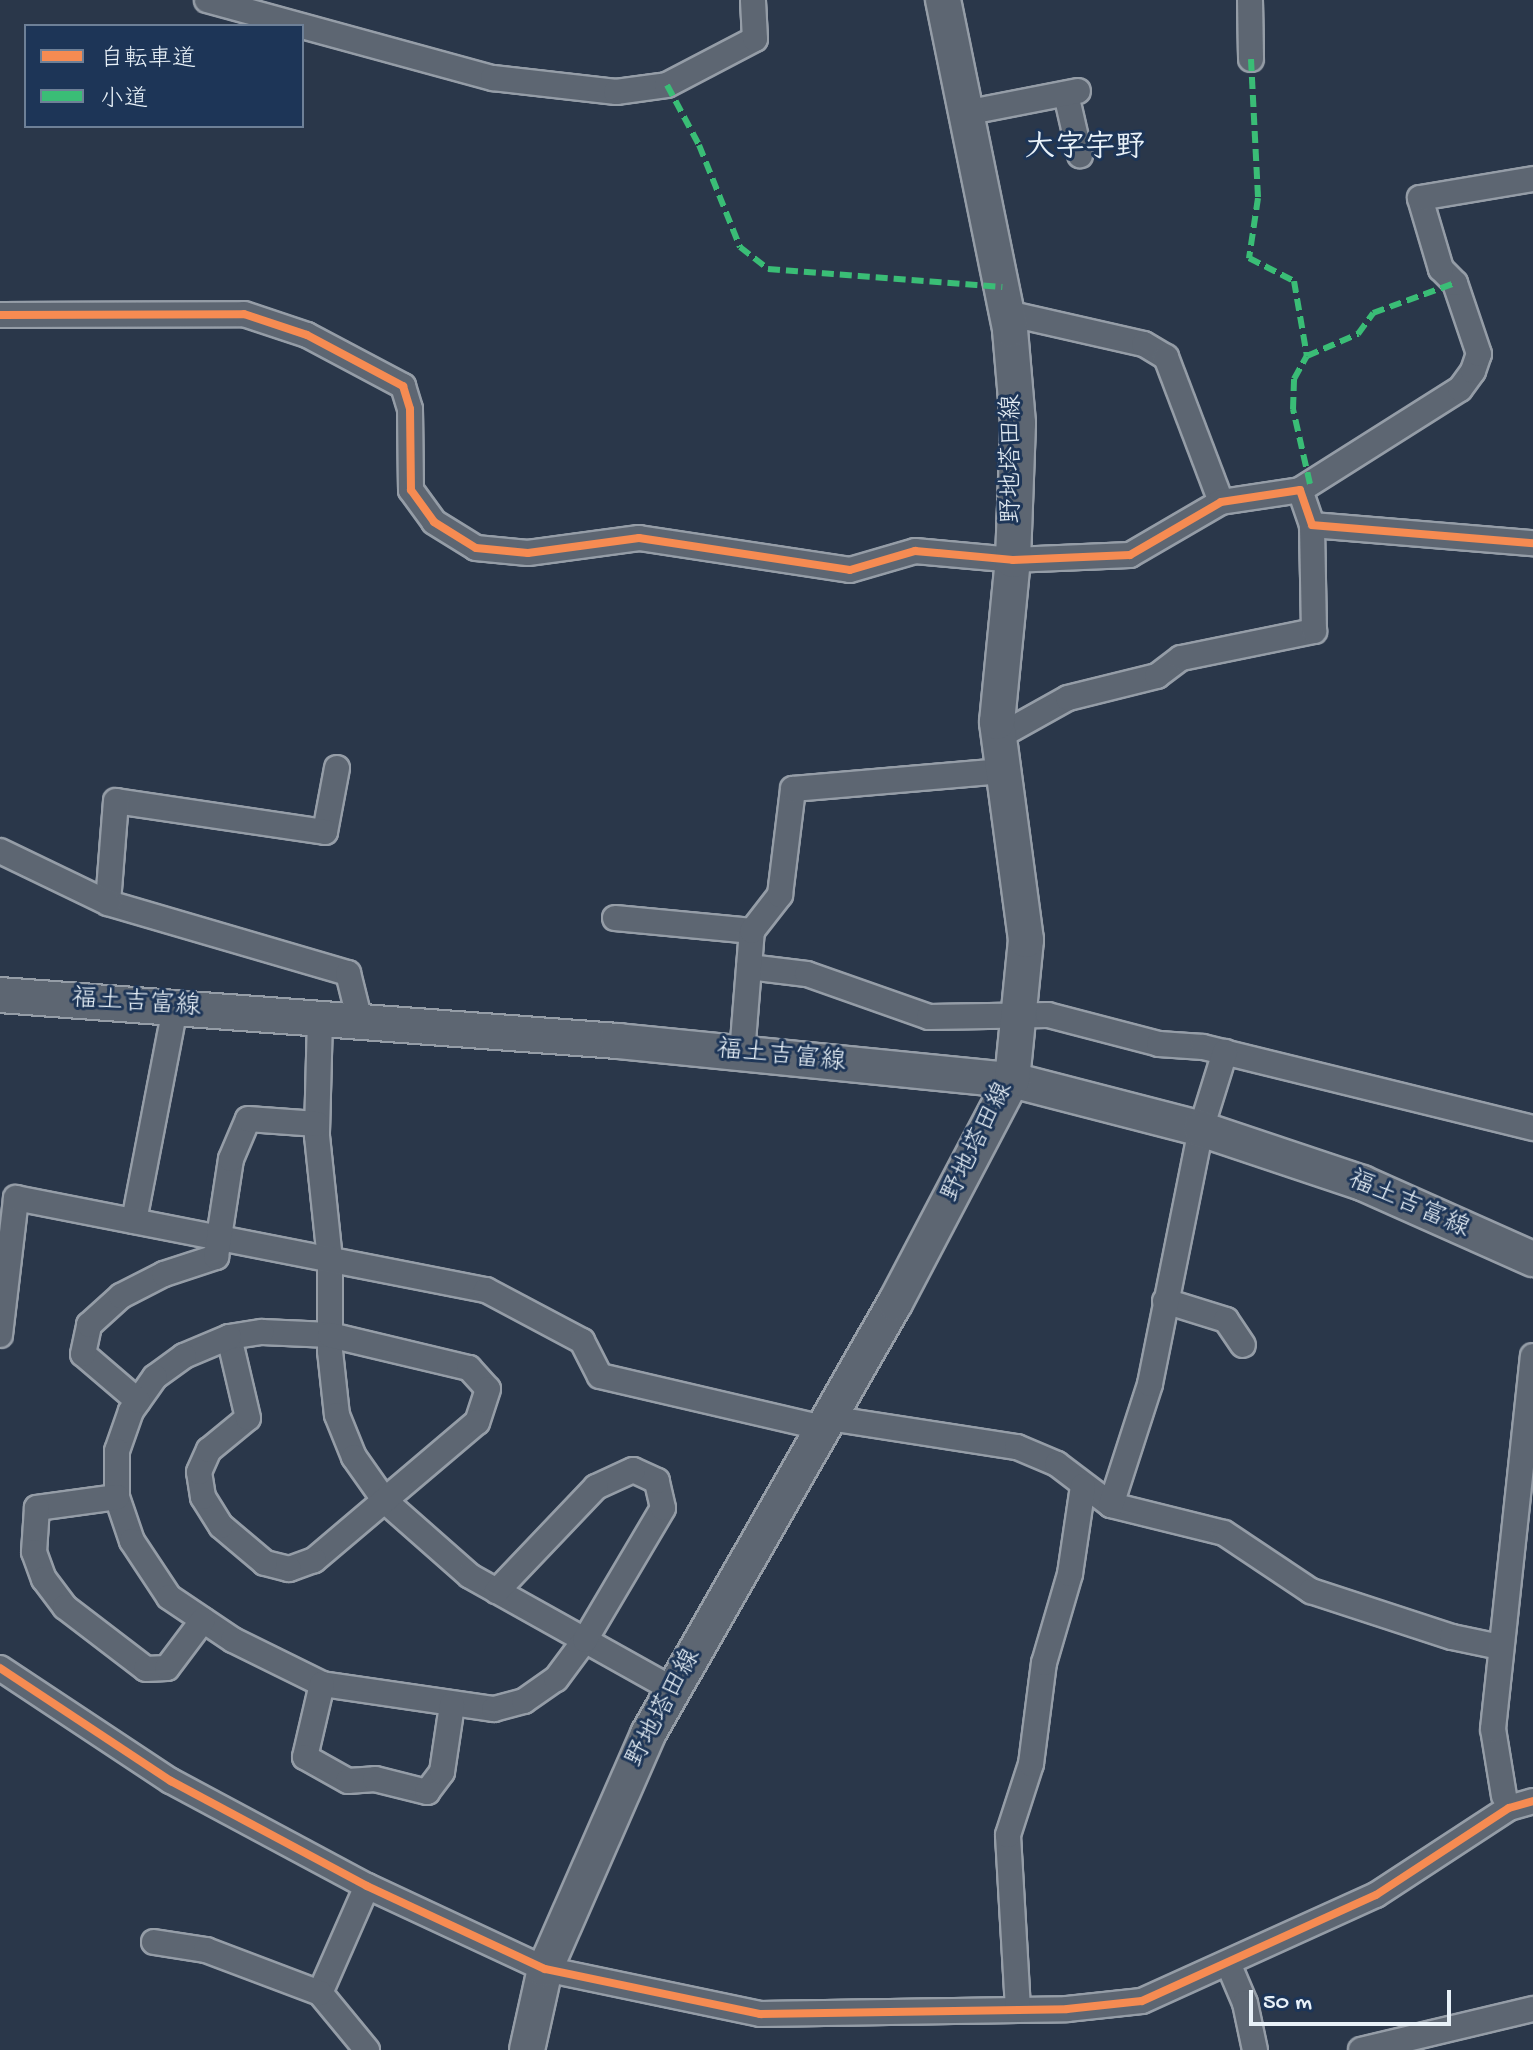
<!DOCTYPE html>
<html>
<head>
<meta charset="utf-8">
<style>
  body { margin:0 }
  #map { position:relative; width:1533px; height:2050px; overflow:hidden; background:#2a374a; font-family:"Gochi Hand","Klee One",sans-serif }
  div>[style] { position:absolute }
  .roads { filter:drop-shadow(2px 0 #959da7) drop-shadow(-2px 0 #959da7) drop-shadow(0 2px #959da7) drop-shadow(0 -2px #959da7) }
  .minor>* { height:24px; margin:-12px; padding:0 12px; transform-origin:12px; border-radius:12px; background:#5d6672 }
  .secondary>* { height:34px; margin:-17px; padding:0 17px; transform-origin:17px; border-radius:17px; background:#5d6672 }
  .quiet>* { height:6px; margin-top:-3px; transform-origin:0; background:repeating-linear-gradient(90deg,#3abd76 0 12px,transparent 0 18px) }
  .cycleway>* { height:8px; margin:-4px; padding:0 4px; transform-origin:4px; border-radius:4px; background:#f68b52 }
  span { translate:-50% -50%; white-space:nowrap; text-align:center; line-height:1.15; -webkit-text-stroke:6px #1d3557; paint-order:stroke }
  .street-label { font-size:26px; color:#e8f1f8 }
  .quarter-label { font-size:30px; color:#e8f1f8; font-weight:700 }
  .legend { position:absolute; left:24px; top:24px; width:280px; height:104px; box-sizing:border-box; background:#1d3557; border:2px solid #6e8097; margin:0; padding:10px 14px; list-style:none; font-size:24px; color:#e8f1f8 }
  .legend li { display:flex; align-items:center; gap:16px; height:40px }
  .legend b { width:40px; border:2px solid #6e8097 }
  .scale { position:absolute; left:1249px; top:1990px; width:202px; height:36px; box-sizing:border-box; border:4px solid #e8f1f8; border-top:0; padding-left:10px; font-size:24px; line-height:28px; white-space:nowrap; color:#e8f1f8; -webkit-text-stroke:6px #1d3557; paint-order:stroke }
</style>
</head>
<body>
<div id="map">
  <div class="roads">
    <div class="minor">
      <i style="left:207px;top:0;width:296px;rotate:15.3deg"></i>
      <i style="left:493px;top:78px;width:124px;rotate:6.5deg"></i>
      <i style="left:616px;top:92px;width:51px;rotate:-7.8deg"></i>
      <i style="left:667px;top:85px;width:99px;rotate:-27.6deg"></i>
      <i style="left:755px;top:39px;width:39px;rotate:-93deg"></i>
      <i style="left:1250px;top:0;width:59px;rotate:89deg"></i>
      <i style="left:1066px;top:94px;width:63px;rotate:77.1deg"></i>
      <i style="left:965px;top:113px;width:115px;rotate:-11deg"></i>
      <i style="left:1007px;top:313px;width:140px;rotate:12.8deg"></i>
      <i style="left:1144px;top:344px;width:26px;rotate:31deg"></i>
      <i style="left:1166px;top:357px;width:155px;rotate:69.2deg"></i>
      <i style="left:0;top:315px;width:244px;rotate:-0.2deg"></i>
      <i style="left:244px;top:314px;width:66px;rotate:18.4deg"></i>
      <i style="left:307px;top:335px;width:109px;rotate:28deg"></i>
      <i style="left:403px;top:386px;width:24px;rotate:73deg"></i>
      <i style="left:410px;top:409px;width:81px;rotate:89.3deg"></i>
      <i style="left:411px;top:490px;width:39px;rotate:54deg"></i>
      <i style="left:434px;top:522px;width:49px;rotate:31.8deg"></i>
      <i style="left:476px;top:548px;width:52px;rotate:5.5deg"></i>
      <i style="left:528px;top:553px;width:112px;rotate:-7.7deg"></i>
      <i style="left:639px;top:538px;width:213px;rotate:8.6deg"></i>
      <i style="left:850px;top:570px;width:68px;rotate:-16.3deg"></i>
      <i style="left:915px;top:551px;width:98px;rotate:5.2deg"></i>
      <i style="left:1013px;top:560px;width:117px;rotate:-2.4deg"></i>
      <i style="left:1130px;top:555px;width:105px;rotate:-30.2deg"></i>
      <i style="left:1221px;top:502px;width:80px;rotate:-8.6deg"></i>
      <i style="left:1300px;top:490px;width:37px;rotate:71deg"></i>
      <i style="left:1312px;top:525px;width:222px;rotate:4.7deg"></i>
      <i style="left:1300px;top:490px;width:189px;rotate:-32.3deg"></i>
      <i style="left:1460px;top:389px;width:22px;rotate:-54deg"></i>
      <i style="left:1473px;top:371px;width:18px;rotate:-71deg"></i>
      <i style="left:1479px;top:354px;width:75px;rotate:-108.7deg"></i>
      <i style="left:1455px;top:283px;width:20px;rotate:-135deg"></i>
      <i style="left:1441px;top:269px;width:74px;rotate:-106.5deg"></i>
      <i style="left:1420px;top:198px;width:115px;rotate:-9.5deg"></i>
      <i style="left:998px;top:737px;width:80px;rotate:-29.1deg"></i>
      <i style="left:1068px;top:698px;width:92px;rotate:-13.9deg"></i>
      <i style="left:1157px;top:676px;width:30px;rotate:-37deg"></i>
      <i style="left:1181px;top:658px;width:136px;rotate:-11.5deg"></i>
      <i style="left:1314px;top:631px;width:106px;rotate:-91.1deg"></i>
      <i style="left:337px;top:768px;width:65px;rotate:100.6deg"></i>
      <i style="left:325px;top:832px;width:211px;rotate:-171.6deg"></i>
      <i style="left:116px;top:801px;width:102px;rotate:94.5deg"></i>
      <i style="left:108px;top:903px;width:250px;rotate:16.3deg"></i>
      <i style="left:348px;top:973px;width:49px;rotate:76deg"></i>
      <i style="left:0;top:851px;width:120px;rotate:25.7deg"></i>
      <i style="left:615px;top:918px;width:138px;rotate:5.4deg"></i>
      <i style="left:749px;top:967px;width:58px;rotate:6.9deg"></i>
      <i style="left:807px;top:974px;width:129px;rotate:19.4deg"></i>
      <i style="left:929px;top:1017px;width:119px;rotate:-1deg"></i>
      <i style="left:1048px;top:1015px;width:115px;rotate:14.6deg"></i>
      <i style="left:1159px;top:1044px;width:44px;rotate:3.9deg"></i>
      <i style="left:1203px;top:1047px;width:340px;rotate:13.8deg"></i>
      <i style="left:320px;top:1018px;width:118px;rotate:91.5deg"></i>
      <i style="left:317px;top:1136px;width:124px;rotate:84deg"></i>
      <i style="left:330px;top:1259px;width:92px;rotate:90deg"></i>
      <i style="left:330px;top:1351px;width:64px;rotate:83.8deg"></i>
      <i style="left:337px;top:1415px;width:45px;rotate:68deg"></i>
      <i style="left:354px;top:1457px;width:54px;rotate:54.8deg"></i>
      <i style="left:385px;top:1501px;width:113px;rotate:41.4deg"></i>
      <i style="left:470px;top:1576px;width:234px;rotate:29.2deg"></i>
      <i style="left:742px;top:1054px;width:123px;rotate:-85.4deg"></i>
      <i style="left:752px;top:931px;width:46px;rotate:-52.1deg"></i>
      <i style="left:780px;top:895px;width:107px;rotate:-83deg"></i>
      <i style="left:793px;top:789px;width:210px;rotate:-4.9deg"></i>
      <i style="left:134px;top:1221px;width:217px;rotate:-79.1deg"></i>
      <i style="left:1165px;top:1301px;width:64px;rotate:17.3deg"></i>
      <i style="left:1226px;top:1320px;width:30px;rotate:56deg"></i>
      <i style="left:262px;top:1332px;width:68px;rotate:2.5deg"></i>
      <i style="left:330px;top:1335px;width:143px;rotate:13.4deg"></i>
      <i style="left:469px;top:1368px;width:28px;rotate:48deg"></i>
      <i style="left:488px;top:1389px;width:35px;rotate:108deg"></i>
      <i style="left:477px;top:1422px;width:214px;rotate:139.7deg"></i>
      <i style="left:314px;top:1560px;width:27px;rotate:160deg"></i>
      <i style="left:289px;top:1569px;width:25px;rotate:-166deg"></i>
      <i style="left:265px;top:1563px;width:57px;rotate:-139.9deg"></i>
      <i style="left:221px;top:1526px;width:34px;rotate:-122deg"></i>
      <i style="left:203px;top:1497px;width:25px;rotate:-99deg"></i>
      <i style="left:199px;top:1472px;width:24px;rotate:-66deg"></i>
      <i style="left:209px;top:1450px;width:50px;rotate:-39.4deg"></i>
      <i style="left:248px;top:1418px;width:83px;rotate:-103.2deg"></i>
      <i style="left:229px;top:1337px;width:33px;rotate:-9deg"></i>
      <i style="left:0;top:1335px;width:138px;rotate:-83.3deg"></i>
      <i style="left:16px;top:1198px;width:479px;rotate:11.1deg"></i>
      <i style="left:486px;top:1290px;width:109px;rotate:28deg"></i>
      <i style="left:582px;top:1341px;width:39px;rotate:63deg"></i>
      <i style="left:600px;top:1376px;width:230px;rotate:13.1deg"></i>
      <i style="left:229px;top:1337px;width:49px;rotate:157.1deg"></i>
      <i style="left:184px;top:1356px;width:36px;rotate:144deg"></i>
      <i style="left:155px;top:1377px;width:42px;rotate:125.2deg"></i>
      <i style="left:131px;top:1411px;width:42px;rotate:109.3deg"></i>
      <i style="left:117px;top:1451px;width:46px;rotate:90deg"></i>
      <i style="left:117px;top:1497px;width:46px;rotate:71.2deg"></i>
      <i style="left:132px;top:1541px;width:67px;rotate:56.5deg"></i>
      <i style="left:169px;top:1597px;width:77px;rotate:33.9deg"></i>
      <i style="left:233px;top:1640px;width:99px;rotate:26.3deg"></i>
      <i style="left:322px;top:1684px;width:174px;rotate:8.3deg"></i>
      <i style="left:494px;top:1709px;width:31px;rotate:-15deg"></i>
      <i style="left:524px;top:1701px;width:39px;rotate:-35deg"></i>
      <i style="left:556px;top:1679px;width:49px;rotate:-53.4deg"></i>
      <i style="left:585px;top:1640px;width:153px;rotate:-59.4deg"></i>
      <i style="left:663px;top:1508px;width:28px;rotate:-103deg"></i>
      <i style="left:657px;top:1481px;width:26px;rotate:-155deg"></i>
      <i style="left:633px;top:1470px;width:41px;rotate:155.3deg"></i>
      <i style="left:596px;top:1487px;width:144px;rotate:133.6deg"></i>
      <i style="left:138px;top:1401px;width:72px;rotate:-139.5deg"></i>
      <i style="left:83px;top:1354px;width:30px;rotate:-78deg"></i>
      <i style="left:89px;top:1325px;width:43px;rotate:-42.2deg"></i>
      <i style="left:121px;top:1296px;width:48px;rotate:-27.1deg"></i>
      <i style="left:164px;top:1274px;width:55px;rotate:-18.1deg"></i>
      <i style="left:216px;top:1257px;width:99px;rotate:-81.3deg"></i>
      <i style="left:231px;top:1159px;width:43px;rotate:-67deg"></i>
      <i style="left:248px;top:1119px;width:69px;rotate:4.1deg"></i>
      <i style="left:829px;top:1418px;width:190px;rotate:8.8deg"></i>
      <i style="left:1017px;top:1447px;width:43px;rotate:23deg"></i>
      <i style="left:1057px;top:1464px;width:68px;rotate:37.2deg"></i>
      <i style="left:1111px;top:1505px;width:116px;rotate:13.9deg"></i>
      <i style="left:1224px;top:1533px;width:105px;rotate:33.7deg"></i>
      <i style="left:1311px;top:1591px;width:148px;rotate:18.1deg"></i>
      <i style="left:1452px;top:1637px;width:49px;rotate:11.8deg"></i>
      <i style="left:117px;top:1497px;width:81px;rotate:172.2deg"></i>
      <i style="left:37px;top:1508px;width:44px;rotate:93.9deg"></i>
      <i style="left:34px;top:1552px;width:29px;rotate:70deg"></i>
      <i style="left:44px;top:1579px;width:35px;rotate:53deg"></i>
      <i style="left:65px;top:1607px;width:102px;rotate:37.4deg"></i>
      <i style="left:146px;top:1669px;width:21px;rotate:-3deg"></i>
      <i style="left:167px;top:1668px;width:60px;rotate:-53.1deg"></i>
      <i style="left:1111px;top:1505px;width:127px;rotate:-72.1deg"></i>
      <i style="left:1150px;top:1384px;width:260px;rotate:-78.7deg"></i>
      <i style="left:1201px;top:1129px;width:81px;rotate:-72.7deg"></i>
      <i style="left:0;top:1668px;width:205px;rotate:33.5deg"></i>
      <i style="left:171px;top:1781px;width:222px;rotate:28.2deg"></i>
      <i style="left:367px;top:1886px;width:196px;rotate:25deg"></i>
      <i style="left:545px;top:1969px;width:220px;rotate:11.8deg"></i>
      <i style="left:760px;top:2014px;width:307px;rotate:-0.9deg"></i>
      <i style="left:1067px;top:2009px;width:75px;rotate:-6.1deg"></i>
      <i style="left:1142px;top:2001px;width:257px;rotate:-24.4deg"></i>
      <i style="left:1376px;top:1895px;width:159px;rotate:-33.2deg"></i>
      <i style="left:1509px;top:1808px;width:25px;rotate:-16deg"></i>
      <i style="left:322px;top:1684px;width:75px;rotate:103.1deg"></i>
      <i style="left:305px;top:1757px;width:49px;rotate:29.2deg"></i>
      <i style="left:348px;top:1781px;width:27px;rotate:-4deg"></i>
      <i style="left:375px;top:1779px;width:54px;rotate:14deg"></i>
      <i style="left:427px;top:1792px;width:25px;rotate:-53deg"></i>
      <i style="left:442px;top:1772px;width:68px;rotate:-81.5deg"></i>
      <i style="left:1504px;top:1796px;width:68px;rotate:-99.3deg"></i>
      <i style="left:1493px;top:1729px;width:375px;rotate:-83.9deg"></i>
      <i style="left:367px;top:1886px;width:117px;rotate:113.7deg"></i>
      <i style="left:320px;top:1993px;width:74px;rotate:50.5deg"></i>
      <i style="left:154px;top:1942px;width:53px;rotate:8.7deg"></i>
      <i style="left:206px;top:1950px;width:122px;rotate:20.7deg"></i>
      <i style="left:1228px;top:1963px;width:43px;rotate:67deg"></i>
      <i style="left:1245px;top:2003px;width:48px;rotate:78deg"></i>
      <i style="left:1018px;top:2009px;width:174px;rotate:-93.3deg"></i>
      <i style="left:1008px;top:1835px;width:75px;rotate:-72.1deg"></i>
      <i style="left:1031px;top:1764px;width:102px;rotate:-82.7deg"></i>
      <i style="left:1044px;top:1663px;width:93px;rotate:-73.7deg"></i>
      <i style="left:1070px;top:1574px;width:89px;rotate:-81.6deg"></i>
      <i style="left:1361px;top:2050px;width:177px;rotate:-13.4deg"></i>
    </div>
    <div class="secondary">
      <i style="left:0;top:995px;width:620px;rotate:4.26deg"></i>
      <i style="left:618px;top:1041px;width:396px;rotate:5.7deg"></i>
      <i style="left:1012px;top:1080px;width:195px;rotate:14.5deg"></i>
      <i style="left:1201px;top:1129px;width:170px;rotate:18.5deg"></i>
      <i style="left:1362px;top:1183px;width:187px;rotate:24deg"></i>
      <i style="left:527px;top:2050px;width:83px;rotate:-77.5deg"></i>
      <i style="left:545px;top:1969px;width:257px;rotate:-66.3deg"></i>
      <i style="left:648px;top:1734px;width:497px;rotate:-60.2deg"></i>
      <i style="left:895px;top:1303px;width:252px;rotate:-62.3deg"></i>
      <i style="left:1012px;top:1080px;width:141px;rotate:-84.3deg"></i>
      <i style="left:1026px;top:940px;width:220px;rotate:-97.6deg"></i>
      <i style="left:997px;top:722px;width:163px;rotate:-84.4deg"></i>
      <i style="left:1013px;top:560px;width:137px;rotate:-87.9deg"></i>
      <i style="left:1018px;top:423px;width:94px;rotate:-94.9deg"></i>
      <i style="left:1010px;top:329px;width:336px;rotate:-101.5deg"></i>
    </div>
  </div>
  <div class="quiet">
    <i style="left:1251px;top:59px;width:139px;rotate:87.1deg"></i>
    <i style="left:1258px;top:198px;width:61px;rotate:98.5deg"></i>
    <i style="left:1249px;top:258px;width:51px;rotate:27.1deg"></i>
    <i style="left:1294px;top:281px;width:76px;rotate:80.2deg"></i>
    <i style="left:667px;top:85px;width:68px;rotate:61.9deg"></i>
    <i style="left:699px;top:145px;width:110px;rotate:68.1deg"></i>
    <i style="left:740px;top:247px;width:36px;rotate:38deg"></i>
    <i style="left:768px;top:269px;width:235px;rotate:4.4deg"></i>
    <i style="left:1310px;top:484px;width:77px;rotate:-102.8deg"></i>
    <i style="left:1293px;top:409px;width:30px;rotate:-88deg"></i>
    <i style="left:1294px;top:379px;width:26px;rotate:-61deg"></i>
    <i style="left:1307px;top:356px;width:56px;rotate:-23.3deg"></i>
    <i style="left:1358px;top:334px;width:26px;rotate:-54deg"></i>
    <i style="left:1373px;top:313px;width:87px;rotate:-20.1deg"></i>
  </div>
  <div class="cycleway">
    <i style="left:0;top:315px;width:244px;rotate:-0.2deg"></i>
    <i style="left:244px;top:314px;width:66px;rotate:18.4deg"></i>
    <i style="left:307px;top:335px;width:109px;rotate:28deg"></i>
    <i style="left:403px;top:386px;width:24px;rotate:73deg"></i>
    <i style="left:410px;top:409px;width:81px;rotate:89.3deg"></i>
    <i style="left:411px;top:490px;width:39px;rotate:54deg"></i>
    <i style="left:434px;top:522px;width:49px;rotate:31.8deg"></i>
    <i style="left:476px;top:548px;width:52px;rotate:5.5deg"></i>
    <i style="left:528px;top:553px;width:112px;rotate:-7.7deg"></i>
    <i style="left:639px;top:538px;width:213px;rotate:8.6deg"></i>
    <i style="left:850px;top:570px;width:68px;rotate:-16.3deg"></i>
    <i style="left:915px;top:551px;width:98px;rotate:5.2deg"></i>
    <i style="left:1013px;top:560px;width:117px;rotate:-2.4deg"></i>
    <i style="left:1130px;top:555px;width:105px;rotate:-30.2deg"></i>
    <i style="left:1221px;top:502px;width:80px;rotate:-8.6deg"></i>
    <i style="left:1300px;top:490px;width:37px;rotate:71deg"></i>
    <i style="left:1312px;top:525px;width:222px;rotate:4.7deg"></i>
    <i style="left:0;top:1668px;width:205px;rotate:33.5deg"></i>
    <i style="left:171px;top:1781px;width:222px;rotate:28.2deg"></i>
    <i style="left:367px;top:1886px;width:196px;rotate:25deg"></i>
    <i style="left:545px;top:1969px;width:220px;rotate:11.8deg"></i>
    <i style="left:760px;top:2014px;width:307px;rotate:-0.9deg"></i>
    <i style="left:1067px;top:2009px;width:75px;rotate:-6.1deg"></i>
    <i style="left:1142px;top:2001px;width:257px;rotate:-24.4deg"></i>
    <i style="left:1376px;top:1895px;width:159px;rotate:-33.2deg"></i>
    <i style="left:1509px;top:1808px;width:25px;rotate:-16deg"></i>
  </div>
  <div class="street-label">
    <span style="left:1014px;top:459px;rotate:-90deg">野地塔田線</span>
    <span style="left:136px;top:1005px;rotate:4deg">福土吉富線</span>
    <span style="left:781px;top:1058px;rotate:6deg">福土吉富線</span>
    <span style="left:979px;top:1143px;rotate:-64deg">野地塔田線</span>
    <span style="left:1408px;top:1206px;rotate:24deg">福土吉富線</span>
    <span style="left:665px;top:1709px;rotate:-62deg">野地塔田線</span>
  </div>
  <div class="quarter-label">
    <span style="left:1085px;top:150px">大字宇野</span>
  </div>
  <ul class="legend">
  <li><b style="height:10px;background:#f68b52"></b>自転車道</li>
  <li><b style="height:10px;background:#3abd76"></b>小道</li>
  </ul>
  <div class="scale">50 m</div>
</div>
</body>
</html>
